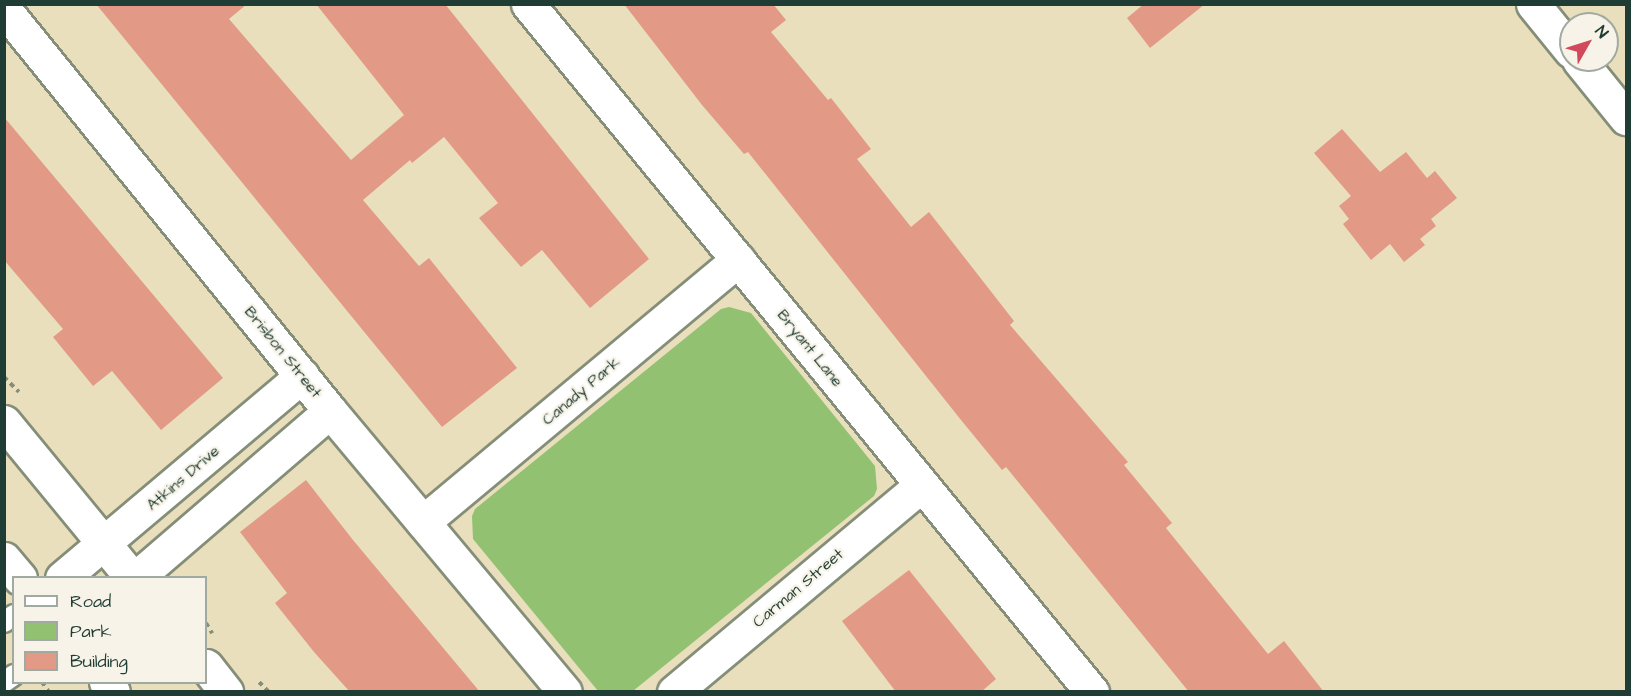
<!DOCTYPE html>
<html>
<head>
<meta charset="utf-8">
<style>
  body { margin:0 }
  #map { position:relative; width:1631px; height:696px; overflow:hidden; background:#e9dfbc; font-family:"Architects Daughter",sans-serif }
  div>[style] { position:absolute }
  .green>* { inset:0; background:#92c271 }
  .building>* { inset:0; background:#e29a87 }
  .path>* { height:4px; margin-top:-2px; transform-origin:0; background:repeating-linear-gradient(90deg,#848e78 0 4.5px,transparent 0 9px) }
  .roads { filter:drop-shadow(2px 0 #848e78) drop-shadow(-2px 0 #848e78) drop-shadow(0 2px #848e78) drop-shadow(0 -2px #848e78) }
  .service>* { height:20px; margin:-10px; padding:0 10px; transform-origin:10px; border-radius:10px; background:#fff }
  .minor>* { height:33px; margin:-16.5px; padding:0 16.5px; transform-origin:16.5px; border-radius:16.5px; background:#fff }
  .tertiary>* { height:33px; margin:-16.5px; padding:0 16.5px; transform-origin:16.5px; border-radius:16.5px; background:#fff }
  span { translate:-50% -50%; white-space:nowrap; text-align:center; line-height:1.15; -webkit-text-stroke:4.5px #f7f3e8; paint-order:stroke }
  .street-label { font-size:16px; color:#1f3d34 }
  .frame { position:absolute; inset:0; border:6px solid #1f3d34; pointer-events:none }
  .legend { position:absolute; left:12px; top:576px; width:195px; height:108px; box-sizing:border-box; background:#f7f3e8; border:2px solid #a1aaa0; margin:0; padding:8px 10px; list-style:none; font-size:18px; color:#1f3d34 }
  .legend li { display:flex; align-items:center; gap:12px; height:30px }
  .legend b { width:30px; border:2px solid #a1aaa0 }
  .north { position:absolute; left:1559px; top:12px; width:60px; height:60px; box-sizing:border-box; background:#f7f3e8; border:2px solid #a1aaa0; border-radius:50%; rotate:51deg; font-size:16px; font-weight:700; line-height:24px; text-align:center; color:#1f3d34 }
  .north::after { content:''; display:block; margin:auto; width:21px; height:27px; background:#d1495b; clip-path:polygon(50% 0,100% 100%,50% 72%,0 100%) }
</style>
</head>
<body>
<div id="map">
  <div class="green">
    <i style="clip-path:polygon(729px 307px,751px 313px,875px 466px,877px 489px,874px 496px,633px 691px,598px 691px,473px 539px,472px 516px,475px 509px,721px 309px)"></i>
  </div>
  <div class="building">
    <i style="clip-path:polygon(96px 4px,247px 4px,229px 19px,351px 160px,404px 115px,316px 4px,445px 4px,649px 259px,590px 308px,542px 250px,521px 267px,479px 218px,498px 203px,444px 137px,412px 163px,410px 160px,363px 200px,419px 266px,429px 258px,517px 368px,442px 427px)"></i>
    <i style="clip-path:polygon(624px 4px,773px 4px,786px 20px,771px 32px,828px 100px,831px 98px,871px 149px,857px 159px,911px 227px,929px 212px,1014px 321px,1010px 325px,1128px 462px,1124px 465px,1172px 523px,1166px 528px,1268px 654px,1284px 641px,1324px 692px,1189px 692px,1006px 467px,1002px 470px,961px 420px,748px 152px,744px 154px,702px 105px)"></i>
    <i style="clip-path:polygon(1144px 4px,1205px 4px,1150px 48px,1127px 18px)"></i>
    <i style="clip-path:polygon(4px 117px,223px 378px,161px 430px,112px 371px,93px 386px,53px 337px,63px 329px,4px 260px)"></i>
    <i style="clip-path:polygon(1342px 129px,1380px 172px,1406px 152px,1427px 178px,1435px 171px,1457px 198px,1431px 219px,1436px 226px,1420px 239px,1425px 245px,1404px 262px,1390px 244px,1371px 260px,1343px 224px,1349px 219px,1339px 206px,1351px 196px,1314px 153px)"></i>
    <i style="clip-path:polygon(306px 480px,353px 540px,480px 692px,350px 692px,314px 652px,275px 603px,287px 593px,240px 532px)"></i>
    <i style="clip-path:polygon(909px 570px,996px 679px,981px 692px,896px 692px,842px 621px)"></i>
  </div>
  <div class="path">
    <i style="left:4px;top:377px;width:21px;rotate:45deg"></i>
    <i style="left:206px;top:623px;width:12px;rotate:59deg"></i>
    <i style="left:42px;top:682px;width:12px;rotate:55deg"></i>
    <i style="left:259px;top:682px;width:14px;rotate:45deg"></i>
  </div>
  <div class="roads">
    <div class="service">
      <i style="left:4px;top:622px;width:12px;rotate:-35deg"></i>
      <i style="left:4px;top:682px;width:12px;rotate:-35deg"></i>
    </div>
    <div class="minor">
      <i style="left:528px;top:4px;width:890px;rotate:50.66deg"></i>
      <i style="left:1533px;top:4px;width:60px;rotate:51deg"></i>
      <i style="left:4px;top:9px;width:518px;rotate:50.96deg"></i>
      <i style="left:330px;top:411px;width:366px;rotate:50.1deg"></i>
      <i style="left:1579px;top:60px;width:75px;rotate:51deg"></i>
      <i style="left:423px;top:522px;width:410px;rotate:-39.8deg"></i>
      <i style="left:62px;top:578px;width:314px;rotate:-40.1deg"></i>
      <i style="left:136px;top:578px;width:256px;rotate:-40.7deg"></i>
      <i style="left:674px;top:692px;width:323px;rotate:-39.9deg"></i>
    </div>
    <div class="tertiary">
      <i style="left:4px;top:422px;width:202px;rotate:50.6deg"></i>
      <i style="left:4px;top:559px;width:25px;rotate:50deg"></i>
      <i style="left:206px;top:666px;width:33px;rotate:52deg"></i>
      <i style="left:106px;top:682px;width:12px;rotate:55deg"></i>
    </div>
  </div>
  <div class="street-label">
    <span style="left:810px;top:348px;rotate:51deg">Bryant Lane</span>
    <span style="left:283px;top:352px;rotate:51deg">Brisbon Street</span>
    <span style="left:581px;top:391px;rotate:-40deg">Canady Park</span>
    <span style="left:183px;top:478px;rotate:-41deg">Atkins Drive</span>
    <span style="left:798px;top:588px;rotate:-40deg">Carman Street</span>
  </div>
  <div class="frame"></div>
  <ul class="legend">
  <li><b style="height:8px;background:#fff"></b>Road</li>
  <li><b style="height:16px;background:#92c271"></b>Park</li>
  <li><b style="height:16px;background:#e29a87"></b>Building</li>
  </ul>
  <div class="north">N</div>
</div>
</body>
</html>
